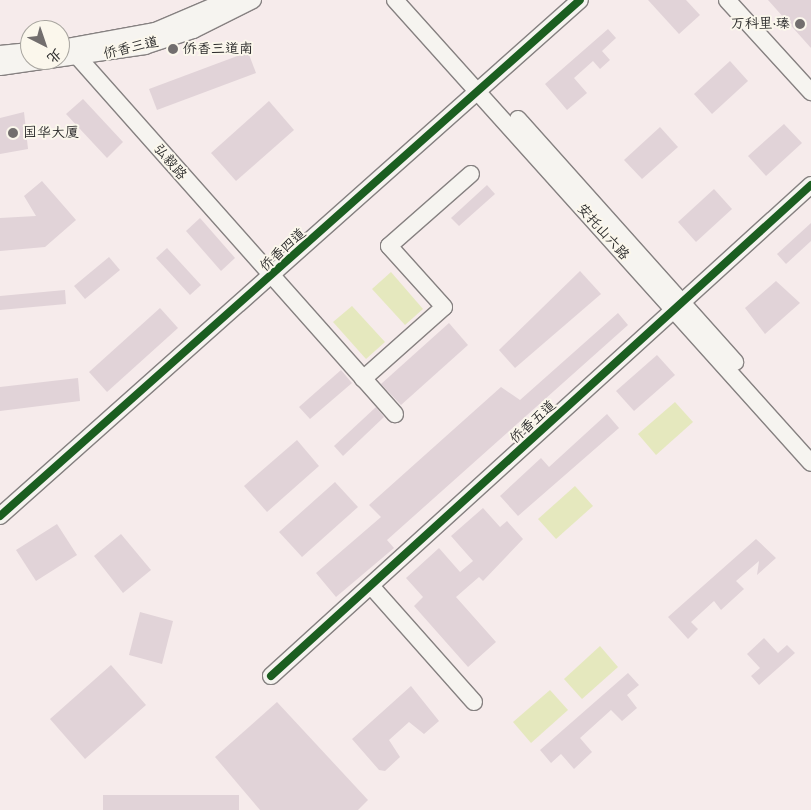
<!DOCTYPE html>
<html>
<head>
<meta charset="utf-8">
<style>
  body { margin:0 }
  #map { position:relative; width:811px; height:810px; overflow:hidden; background:#f6ebeb; font-family:Kalam,"LXGW WenKai TC",sans-serif }
  div>[style] { position:absolute }
  .green>* { inset:0; background:#e5e8be }
  .building>* { inset:0; background:#e1d3d8 }
  .roads { filter:drop-shadow(1px 0 #868181) drop-shadow(-1px 0 #868181) drop-shadow(0 1px #868181) drop-shadow(0 -1px #868181) }
  .minor>* { height:16px; margin:-8px; padding:0 8px; transform-origin:8px; border-radius:8px; background:#f6f4f0 }
  .cycleway>* { height:8px; margin:-4px; padding:0 4px; transform-origin:4px; border-radius:4px; background:#1b5e20 }
  .dots>* { width:14px; height:14px; translate:-50% -50%; box-sizing:border-box; border:2px solid #fbf7ec; border-radius:50% }
  span { translate:-50% -50%; white-space:nowrap; text-align:center; line-height:1.15; -webkit-text-stroke:4px #fbf7ec; paint-order:stroke }
  .poi-label { font-size:14px; color:#2b2b2b }
  .right { translate:-100% -50%; text-align:right }
  .left { translate:0 -50%; text-align:left }
  .street-label { font-size:14px; color:#2b2b2b }
  .north { position:absolute; left:20px; top:20px; width:50px; height:50px; box-sizing:border-box; background:#fbf7ec; border:1px solid #a8a59f; border-radius:50%; rotate:139deg; font-size:14px; font-weight:700; line-height:20px; text-align:center; color:#2b2b2b }
  .north::after { content:''; display:block; margin:auto; width:18px; height:22px; background:#726e6e; clip-path:polygon(50% 0,100% 100%,50% 72%,0 100%) }
</style>
</head>
<body>
<div id="map">
  <div class="green">
    <i style="clip-path:polygon(391px 272px,423px 309px,405px 325px,372px 289px)"></i>
    <i style="clip-path:polygon(352px 306px,385px 342px,366px 359px,333px 322px)"></i>
    <i style="clip-path:polygon(675px 402px,693px 422px,656px 455px,638px 434px)"></i>
    <i style="clip-path:polygon(575px 486px,593px 506px,556px 539px,538px 519px)"></i>
    <i style="clip-path:polygon(600px 646px,618px 667px,582px 699px,564px 679px)"></i>
    <i style="clip-path:polygon(550px 690px,568px 710px,531px 743px,513px 722px)"></i>
  </div>
  <div class="building">
    <i style="clip-path:polygon(648px 0,686px 0,700px 15px,679px 34px)"></i>
    <i style="clip-path:polygon(768px 0,811px 0,811px 48px)"></i>
    <i style="clip-path:polygon(608px 29px,616px 38px,602px 51px,610px 60px,600px 69px,593px 61px,574px 78px,587px 93px,567px 110px,545px 84px)"></i>
    <i style="clip-path:polygon(248px 52px,256px 73px,157px 110px,149px 89px)"></i>
    <i style="clip-path:polygon(730px 61px,748px 81px,712px 114px,694px 94px)"></i>
    <i style="clip-path:polygon(83px 99px,123px 142px,107px 158px,66px 114px)"></i>
    <i style="clip-path:polygon(269px 101px,294px 130px,236px 181px,211px 153px)"></i>
    <i style="clip-path:polygon(24px 112px,28px 149px,0 154px,0 118px)"></i>
    <i style="clip-path:polygon(784px 124px,802px 143px,766px 176px,748px 156px)"></i>
    <i style="clip-path:polygon(660px 127px,678px 147px,642px 179px,624px 160px)"></i>
    <i style="clip-path:polygon(42px 181px,76px 220px,45px 247px,0 251px,0 218px,36px 216px,24px 196px)"></i>
    <i style="clip-path:polygon(487px 185px,495px 194px,459px 226px,451px 218px)"></i>
    <i style="clip-path:polygon(714px 189px,732px 209px,696px 242px,678px 222px)"></i>
    <i style="clip-path:polygon(200px 218px,235px 258px,221px 271px,186px 231px)"></i>
    <i style="clip-path:polygon(811px 223px,811px 241px,786px 264px,777px 254px)"></i>
    <i style="clip-path:polygon(167px 248px,201px 285px,190px 295px,156px 258px)"></i>
    <i style="clip-path:polygon(109px 257px,120px 270px,85px 299px,74px 286px)"></i>
    <i style="clip-path:polygon(580px 271px,601px 294px,515px 368px,499px 350px)"></i>
    <i style="clip-path:polygon(776px 281px,800px 303px,765px 334px,745px 308px)"></i>
    <i style="clip-path:polygon(65px 290px,66px 304px,0 310px,0 296px)"></i>
    <i style="clip-path:polygon(160px 308px,178px 328px,107px 392px,89px 372px)"></i>
    <i style="clip-path:polygon(618px 313px,628px 325px,387px 540px,394px 548px,336px 597px,316px 573px,381px 517px,369px 505px,501px 387px,520px 400px)"></i>
    <i style="clip-path:polygon(449px 323px,468px 345px,401px 405px,381px 384px)"></i>
    <i style="clip-path:polygon(657px 355px,675px 375px,634px 411px,616px 391px)"></i>
    <i style="clip-path:polygon(341px 370px,352px 383px,310px 419px,299px 407px)"></i>
    <i style="clip-path:polygon(78px 378px,80px 401px,0 411px,0 387px)"></i>
    <i style="clip-path:polygon(376px 407px,384px 417px,343px 456px,334px 446px)"></i>
    <i style="clip-path:polygon(607px 414px,619px 428px,518px 516px,500px 496px,541px 458px,549px 467px)"></i>
    <i style="clip-path:polygon(297px 440px,319px 466px,267px 512px,244px 486px)"></i>
    <i style="clip-path:polygon(335px 482px,358px 507px,302px 557px,279px 532px)"></i>
    <i style="clip-path:polygon(483px 508px,500px 527px,507px 521px,523px 539px,483px 581px,479px 577px,456px 597px,496px 642px,468px 667px,414px 606px,423px 597px,406px 578px,439px 548px,460px 572px,473px 561px,451px 536px)"></i>
    <i style="clip-path:polygon(57px 524px,77px 555px,36px 581px,16px 550px)"></i>
    <i style="clip-path:polygon(121px 534px,151px 570px,123px 593px,94px 556px)"></i>
    <i style="clip-path:polygon(756px 539px,776px 558px,757px 575px,759px 561px,736px 581px,744px 589px,721px 610px,714px 601px,691px 622px,698px 629px,688px 639px,668px 617px)"></i>
    <i style="clip-path:polygon(140px 612px,173px 621px,162px 664px,129px 655px)"></i>
    <i style="clip-path:polygon(764px 638px,778px 653px,787px 645px,795px 653px,759px 685px,751px 676px,760px 668px,747px 654px)"></i>
    <i style="clip-path:polygon(111px 665px,146px 705px,85px 759px,50px 719px)"></i>
    <i style="clip-path:polygon(628px 673px,639px 685px,627px 695px,637px 708px,622px 721px,611px 710px,580px 738px,592px 752px,574px 769px,561px 754px,551px 763px,540px 750px)"></i>
    <i style="clip-path:polygon(411px 686px,439px 721px,424px 734px,409px 722px,389px 740px,400px 757px,385px 771px,379px 770px,352px 739px)"></i>
    <i style="clip-path:polygon(277px 702px,368px 800px,358px 810px,260px 810px,215px 757px)"></i>
    <i style="clip-path:polygon(103px 795px,239px 795px,239px 810px,103px 810px)"></i>
  </div>
  <div class="roads">
    <div class="minor">
      <i style="left:395px;top:0;width:622px;rotate:48.06deg"></i>
      <i style="left:727px;top:0;width:125px;rotate:47.6deg"></i>
      <i style="left:69px;top:47px;width:491px;rotate:48.4deg"></i>
      <i style="left:61px;top:48px;width:96px;rotate:-10.3deg"></i>
      <i style="left:155px;top:31px;width:79px;rotate:-23deg"></i>
      <i style="left:0;top:54px;width:30px;rotate:-6deg"></i>
      <i style="left:0;top:67px;width:147px;rotate:-8.2deg"></i>
      <i style="left:145px;top:46px;width:51px;rotate:-18.4deg"></i>
      <i style="left:193px;top:30px;width:67px;rotate:-26.6deg"></i>
      <i style="left:518px;top:119px;width:326px;rotate:48.2deg"></i>
      <i style="left:363px;top:379px;width:108px;rotate:-41.6deg"></i>
      <i style="left:444px;top:307px;width:82px;rotate:-132deg"></i>
      <i style="left:389px;top:246px;width:109px;rotate:-41.3deg"></i>
      <i style="left:0;top:516px;width:776px;rotate:-41.66deg"></i>
      <i style="left:371px;top:586px;width:155px;rotate:48.4deg"></i>
      <i style="left:271px;top:676px;width:730px;rotate:-42.28deg"></i>
    </div>
  </div>
  <div class="cycleway">
    <i style="left:0;top:516px;width:776px;rotate:-41.66deg"></i>
    <i style="left:271px;top:676px;width:730px;rotate:-42.28deg"></i>
  </div>
  <div class="dots">
    <i style="left:800px;top:24px;background:#726e6e"></i>
    <i style="left:173px;top:49px;background:#726e6e"></i>
    <i style="left:13px;top:133px;background:#726e6e"></i>
  </div>
  <div class="poi-label">
    <span class="right" style="left:790px;top:24px">万科里·瑧</span>
    <span class="left" style="left:183px;top:49px">侨香三道南</span>
    <span class="left" style="left:23px;top:133px">国华大厦</span>
  </div>
  <div class="street-label">
    <span style="left:131px;top:48px;rotate:-13deg">侨香三道</span>
    <span style="left:170px;top:162px;rotate:49deg">弘毅路</span>
    <span style="left:603px;top:232px;rotate:48deg">安托山六路</span>
    <span style="left:283px;top:250px;rotate:-42deg">侨香四道</span>
    <span style="left:533px;top:422px;rotate:-42deg">侨香五道</span>
  </div>
  <div class="north">北</div>
</div>
</body>
</html>
